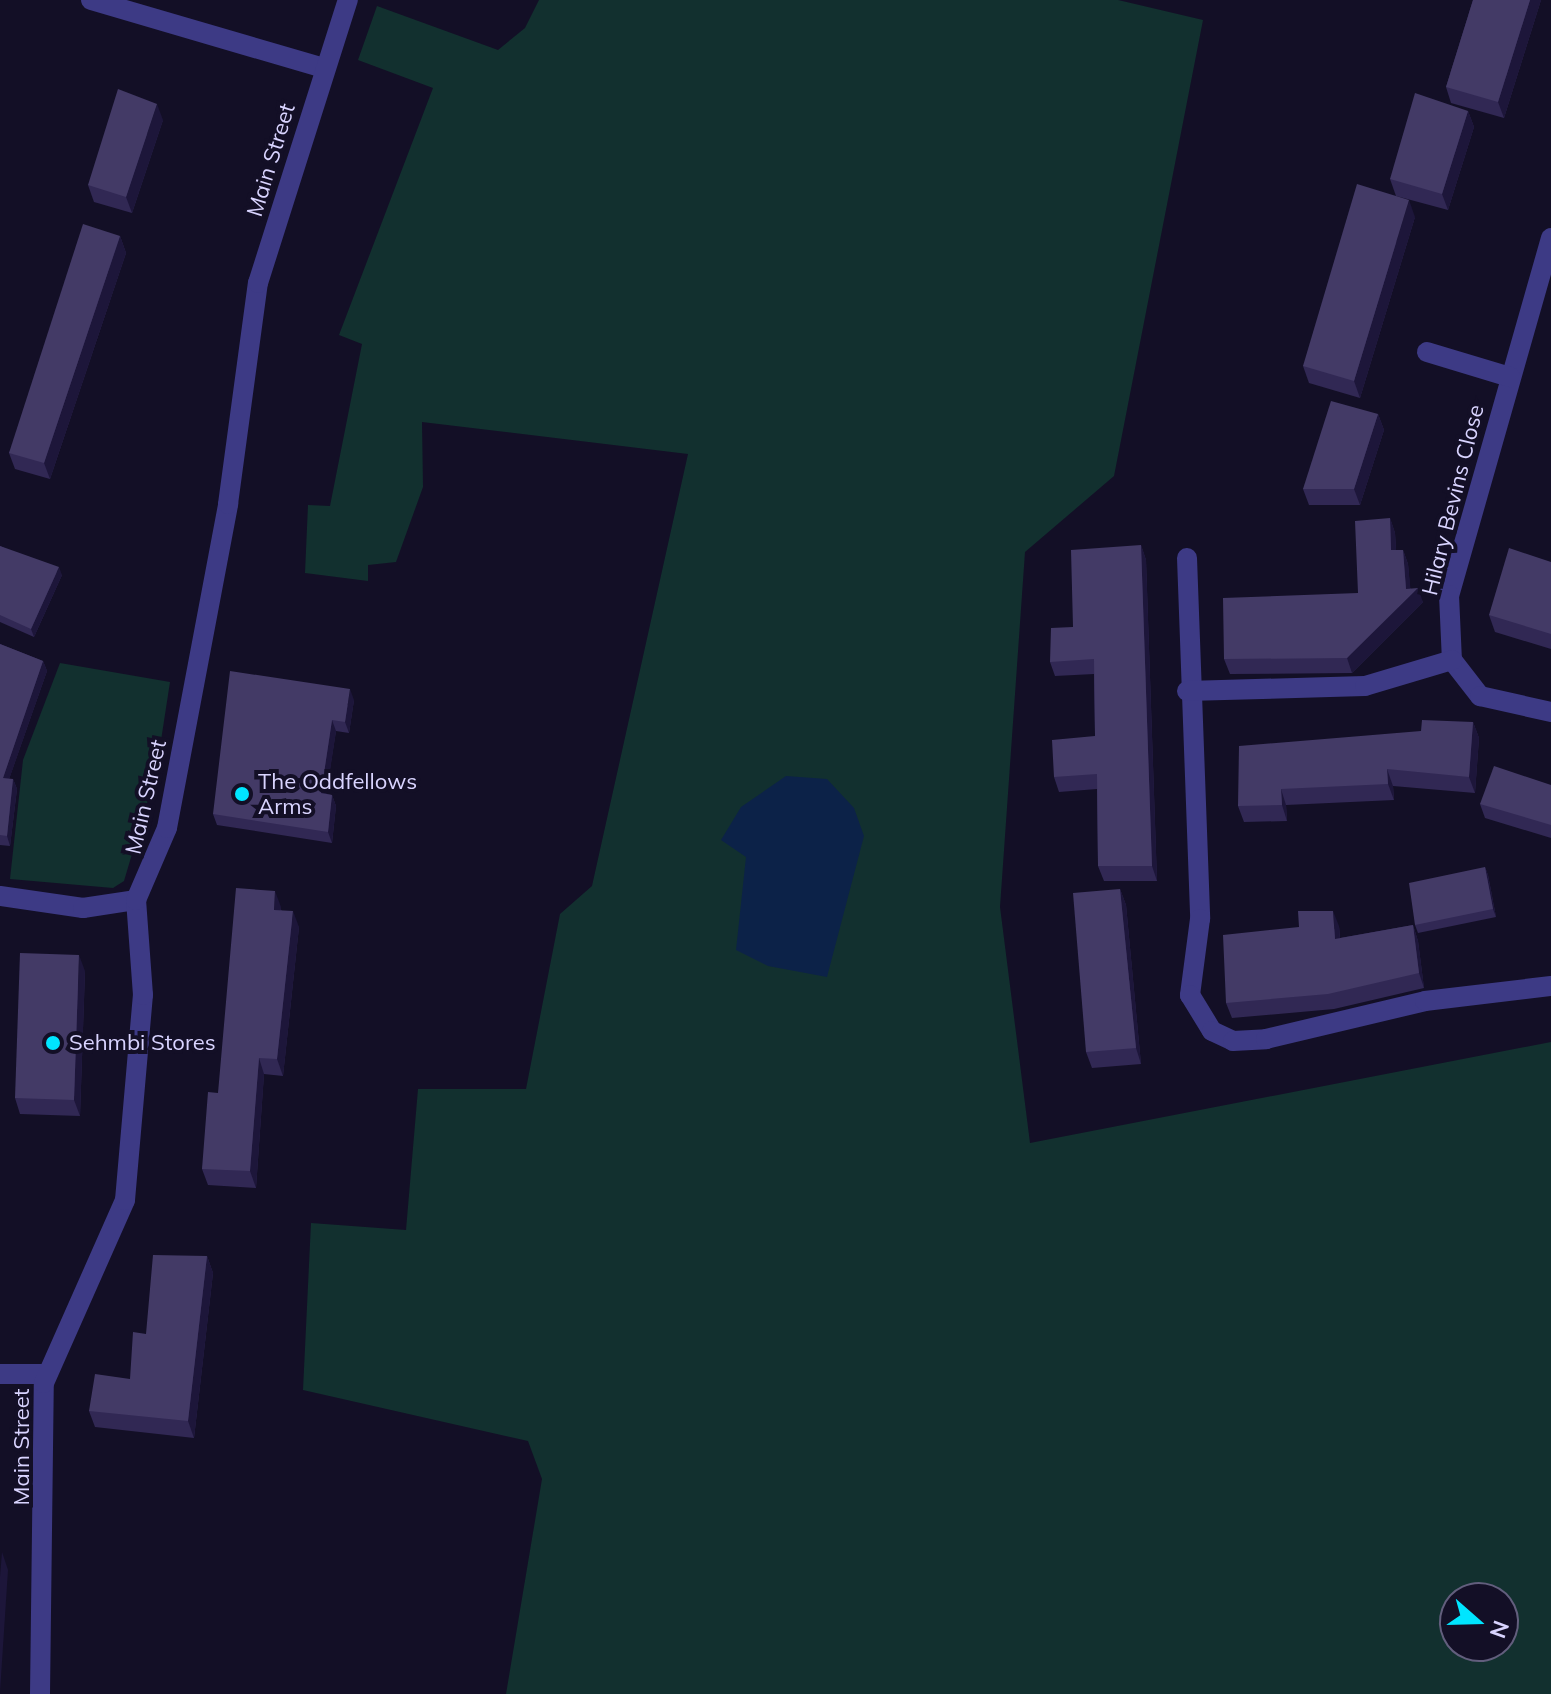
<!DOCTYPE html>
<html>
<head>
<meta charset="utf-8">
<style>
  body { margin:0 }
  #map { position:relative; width:1551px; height:1694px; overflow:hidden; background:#130f26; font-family:Mulish,sans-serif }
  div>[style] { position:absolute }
  .green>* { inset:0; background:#12302f }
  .water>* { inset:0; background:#0c2248 }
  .minor>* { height:20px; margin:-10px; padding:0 10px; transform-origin:10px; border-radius:10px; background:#3d3a85 }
  .wall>* { inset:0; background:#312854 }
  .shaded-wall>* { inset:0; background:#1d163a }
  .building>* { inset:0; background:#433a66 }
  .dots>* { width:22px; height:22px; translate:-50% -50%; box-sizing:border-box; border:4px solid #130f26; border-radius:50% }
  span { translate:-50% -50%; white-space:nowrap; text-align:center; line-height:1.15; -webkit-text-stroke:8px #130f26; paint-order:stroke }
  .street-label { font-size:22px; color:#d9d4ff }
  .poi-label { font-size:22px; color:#d9d4ff }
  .left { translate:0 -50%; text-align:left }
  .north { position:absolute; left:1439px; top:1582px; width:80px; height:80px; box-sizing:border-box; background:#130f26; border:2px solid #625e7d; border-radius:50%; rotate:110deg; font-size:22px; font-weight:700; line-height:32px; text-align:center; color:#d9d4ff }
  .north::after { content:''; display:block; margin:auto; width:28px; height:36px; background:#00e5ff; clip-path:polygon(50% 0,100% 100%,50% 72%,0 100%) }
</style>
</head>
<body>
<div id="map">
  <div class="green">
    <i style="clip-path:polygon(evenodd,539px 0,1118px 0,1203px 20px,1114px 476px,1025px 552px,1000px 907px,1030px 1143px,1551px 1042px,1551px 1694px,506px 1694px,542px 1479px,528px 1441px,303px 1390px,311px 1223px,406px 1230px,418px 1089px,526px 1089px,560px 914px,592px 886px,688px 454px,422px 422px,423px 487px,396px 562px,368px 565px,368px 581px,305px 573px,308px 505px,330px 506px,362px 344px,339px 335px,433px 88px,358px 60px,377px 6px,498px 50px,525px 28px,539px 0,1455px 1598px,1503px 1598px,1503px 1646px,1455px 1646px,1455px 1598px)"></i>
    <i style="clip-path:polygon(60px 663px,170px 682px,156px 773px,124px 881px,113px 888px,10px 879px,23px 760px)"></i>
  </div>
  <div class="water">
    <i style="clip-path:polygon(786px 776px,827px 779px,854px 808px,864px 836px,827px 977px,768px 966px,736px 950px,746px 857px,721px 840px,741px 807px)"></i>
  </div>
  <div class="minor">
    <i style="left:91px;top:0;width:243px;rotate:16.3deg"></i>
    <i style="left:1551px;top:238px;width:371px;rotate:105.9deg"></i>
    <i style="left:1449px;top:595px;width:65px;rotate:87.4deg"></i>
    <i style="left:1452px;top:660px;width:46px;rotate:52.1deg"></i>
    <i style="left:1480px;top:696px;width:73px;rotate:12.7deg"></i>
    <i style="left:1427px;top:352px;width:87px;rotate:16.8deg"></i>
    <i style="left:1187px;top:558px;width:361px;rotate:87.9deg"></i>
    <i style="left:1200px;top:919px;width:77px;rotate:97.5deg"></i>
    <i style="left:1190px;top:995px;width:42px;rotate:58.6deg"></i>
    <i style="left:1212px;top:1031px;width:23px;rotate:25deg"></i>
    <i style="left:1233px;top:1041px;width:33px;rotate:-3deg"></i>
    <i style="left:1266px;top:1039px;width:163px;rotate:-13.4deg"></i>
    <i style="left:1425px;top:1001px;width:127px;rotate:-6.8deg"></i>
    <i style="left:1187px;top:691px;width:178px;rotate:-1.6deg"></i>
    <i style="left:1365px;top:686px;width:91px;rotate:-16.6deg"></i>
    <i style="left:0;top:896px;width:84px;rotate:8.2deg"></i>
    <i style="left:83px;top:908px;width:54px;rotate:-8.6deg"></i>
    <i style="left:0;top:1374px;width:46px"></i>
    <i style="left:40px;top:1694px;width:311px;rotate:-89.3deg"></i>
    <i style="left:44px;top:1383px;width:200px;rotate:-66.1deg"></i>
    <i style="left:125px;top:1200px;width:206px;rotate:-85deg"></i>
    <i style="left:143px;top:995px;width:95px;rotate:-94.2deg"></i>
    <i style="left:136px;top:900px;width:78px;rotate:-66.7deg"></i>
    <i style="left:167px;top:828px;width:330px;rotate:-79.3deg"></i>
    <i style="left:228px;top:504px;width:223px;rotate:-82.3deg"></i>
    <i style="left:258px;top:283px;width:297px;rotate:-72.4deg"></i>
  </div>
  <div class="wall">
    <i style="clip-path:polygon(1473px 0,1541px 0,1504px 118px,1451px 103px,1446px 87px)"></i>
    <i style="clip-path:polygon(1468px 111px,1474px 127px,1448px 210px,1396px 196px,1390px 179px)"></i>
    <i style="clip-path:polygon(163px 120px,132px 213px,94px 202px,88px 185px)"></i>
    <i style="clip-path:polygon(1415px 217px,1360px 398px,1309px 383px,1303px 366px)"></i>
    <i style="clip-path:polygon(120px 236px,126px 253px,50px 479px,15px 469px,9px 453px)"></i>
    <i style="clip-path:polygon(1378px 414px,1384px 430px,1360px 505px,1309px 505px,1303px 489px)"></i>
    <i style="clip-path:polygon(1390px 518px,1395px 533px,1396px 550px,1403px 550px,1408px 564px,1410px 588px,1423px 602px,1352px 673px,1230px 674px,1224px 659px,1358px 593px)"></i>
    <i style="clip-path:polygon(1141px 545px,1146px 560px,1157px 881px,1104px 881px,1098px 866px,1097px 789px,1059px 792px,1054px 777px,1095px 736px,1094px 674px,1055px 676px,1050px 662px,1073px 627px)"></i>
    <i style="clip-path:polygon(0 546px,62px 575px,34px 637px,0 622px)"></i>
    <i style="clip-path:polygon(1551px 562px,1551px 649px,1495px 632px,1489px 615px)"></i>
    <i style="clip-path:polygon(0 644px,43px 661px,47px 671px,9px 779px,13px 779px,17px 789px,10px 846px,0 845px)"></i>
    <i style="clip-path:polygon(354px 700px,349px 733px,336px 731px,326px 794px,332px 795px,336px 806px,332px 843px,217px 825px,213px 814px)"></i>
    <i style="clip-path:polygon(1473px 722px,1479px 738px,1475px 793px,1393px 786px,1394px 800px,1286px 805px,1287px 821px,1244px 822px,1238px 806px,1421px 731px)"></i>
    <i style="clip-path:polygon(1551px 785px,1551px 838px,1485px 818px,1480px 804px)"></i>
    <i style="clip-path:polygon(1485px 867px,1488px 875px,1496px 917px,1418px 933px,1415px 925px)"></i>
    <i style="clip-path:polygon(1120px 889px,1126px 905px,1141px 1064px,1092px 1068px,1086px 1052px)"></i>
    <i style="clip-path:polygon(281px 907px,281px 910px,299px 927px,283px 1076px,264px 1074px,256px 1188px,208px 1185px,202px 1169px,218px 1093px)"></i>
    <i style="clip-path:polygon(1413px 925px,1418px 941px,1424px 988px,1334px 1009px,1232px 1018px,1226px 1003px,1339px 926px,1340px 938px)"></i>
    <i style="clip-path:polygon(85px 971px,80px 1116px,20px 1114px,15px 1098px)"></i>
    <i style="clip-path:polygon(207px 1256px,213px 1273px,194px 1438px,95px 1427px,89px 1411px,130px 1379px,146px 1334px)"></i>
  </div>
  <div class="shaded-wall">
    <i style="clip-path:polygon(1530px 0,1541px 0,1504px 118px,1498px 102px)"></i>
    <i style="clip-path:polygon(157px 104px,163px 120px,132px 213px,126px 197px)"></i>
    <i style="clip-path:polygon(1468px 111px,1474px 127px,1448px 210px,1442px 194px)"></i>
    <i style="clip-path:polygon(1409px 200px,1415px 217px,1360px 398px,1354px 381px)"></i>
    <i style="clip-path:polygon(120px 236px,126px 253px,50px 479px,44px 463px)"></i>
    <i style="clip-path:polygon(1378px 414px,1384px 430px,1360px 505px,1354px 489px)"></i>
    <i style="clip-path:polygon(1390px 518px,1395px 533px,1397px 565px,1391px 550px)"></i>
    <i style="clip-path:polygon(1141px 545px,1146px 560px,1157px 881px,1152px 866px)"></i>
    <i style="clip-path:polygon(1403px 550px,1408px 564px,1411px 594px,1418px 588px,1423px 602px,1352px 673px,1347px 658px,1406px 589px)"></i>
    <i style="clip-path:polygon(59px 567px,62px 575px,34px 637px,31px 629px)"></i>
    <i style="clip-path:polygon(43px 661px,47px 671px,6px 788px,3px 778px)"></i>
    <i style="clip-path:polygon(350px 689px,354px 700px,349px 733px,345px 722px)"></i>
    <i style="clip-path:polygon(332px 720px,336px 731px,325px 804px,321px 793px)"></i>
    <i style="clip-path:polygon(1473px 722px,1479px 738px,1475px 793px,1469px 777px)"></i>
    <i style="clip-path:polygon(1387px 769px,1393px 786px,1394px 800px,1388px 784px)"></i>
    <i style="clip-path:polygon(13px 779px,17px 789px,10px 846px,7px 836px)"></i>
    <i style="clip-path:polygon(1281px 789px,1286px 805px,1287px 821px,1282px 805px)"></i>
    <i style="clip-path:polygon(332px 795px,336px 806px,332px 843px,328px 832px)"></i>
    <i style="clip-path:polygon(1485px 867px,1488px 875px,1496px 917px,1493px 909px)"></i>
    <i style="clip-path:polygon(1120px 889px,1126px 905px,1141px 1064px,1136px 1048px)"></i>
    <i style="clip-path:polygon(275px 891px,281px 907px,279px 926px,274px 910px)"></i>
    <i style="clip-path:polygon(293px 911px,299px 927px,283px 1076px,277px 1059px)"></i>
    <i style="clip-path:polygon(1333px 911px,1339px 926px,1341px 954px,1335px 939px)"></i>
    <i style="clip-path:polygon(1413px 925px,1418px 941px,1424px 988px,1419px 973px)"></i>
    <i style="clip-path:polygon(79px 955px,85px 971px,80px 1116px,74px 1100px)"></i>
    <i style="clip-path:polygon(259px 1058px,264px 1074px,256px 1188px,250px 1171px)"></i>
    <i style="clip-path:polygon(207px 1256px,213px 1273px,194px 1438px,188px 1421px)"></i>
    <i style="clip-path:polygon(2px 1552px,8px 1570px,0 1692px,0 1577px)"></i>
  </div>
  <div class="building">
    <i style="clip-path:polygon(1473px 0,1530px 0,1498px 102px,1446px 87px)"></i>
    <i style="clip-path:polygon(118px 89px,157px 104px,126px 197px,88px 185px)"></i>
    <i style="clip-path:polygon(1415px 93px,1468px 111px,1442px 194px,1390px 179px)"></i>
    <i style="clip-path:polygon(1357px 184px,1409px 200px,1354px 381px,1303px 366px)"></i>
    <i style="clip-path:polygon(83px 224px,120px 236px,44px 463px,9px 453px)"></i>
    <i style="clip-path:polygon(1331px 401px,1378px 414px,1354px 489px,1303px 489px)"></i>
    <i style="clip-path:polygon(1390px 518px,1391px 550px,1403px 550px,1406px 589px,1418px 588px,1347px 658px,1224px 659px,1223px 598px,1358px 593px,1355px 521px)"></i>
    <i style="clip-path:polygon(1141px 545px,1152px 866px,1098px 866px,1097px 774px,1054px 777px,1052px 740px,1095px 736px,1094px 659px,1050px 662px,1051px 628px,1073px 627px,1071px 550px)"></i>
    <i style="clip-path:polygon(0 546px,59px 567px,31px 629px,0 615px)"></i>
    <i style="clip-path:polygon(1509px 548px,1551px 562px,1551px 634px,1489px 615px)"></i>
    <i style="clip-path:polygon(0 644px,43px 661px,3px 778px,13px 779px,7px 836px,0 835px)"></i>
    <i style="clip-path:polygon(230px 671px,350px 689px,345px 722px,332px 720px,321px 793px,332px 795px,328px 832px,213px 814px)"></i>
    <i style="clip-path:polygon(1422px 720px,1473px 722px,1469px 777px,1387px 769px,1388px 784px,1281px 789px,1282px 805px,1238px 806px,1239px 746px,1421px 731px)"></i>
    <i style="clip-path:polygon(1494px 766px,1551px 785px,1551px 825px,1480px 804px)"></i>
    <i style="clip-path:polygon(1485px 867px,1493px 909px,1415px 925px,1409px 883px)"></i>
    <i style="clip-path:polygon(236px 888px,275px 891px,274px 910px,293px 911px,277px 1059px,259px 1058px,250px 1171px,202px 1169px,208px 1092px,218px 1093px)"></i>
    <i style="clip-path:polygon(1120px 889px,1136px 1048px,1086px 1052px,1073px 893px)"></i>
    <i style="clip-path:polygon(1298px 911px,1333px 911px,1335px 939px,1413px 925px,1419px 973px,1328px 994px,1226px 1003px,1223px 935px,1299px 927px)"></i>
    <i style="clip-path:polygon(20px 953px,79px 955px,74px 1100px,15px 1098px)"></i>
    <i style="clip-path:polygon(153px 1255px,207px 1256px,188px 1421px,89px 1411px,95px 1374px,130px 1379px,133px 1332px,146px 1334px)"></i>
  </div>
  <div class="dots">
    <i style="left:242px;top:794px;background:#00e5ff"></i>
    <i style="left:53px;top:1043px;background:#00e5ff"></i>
  </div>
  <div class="street-label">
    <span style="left:271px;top:160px;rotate:-73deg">Main Street</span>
    <span style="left:1453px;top:500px;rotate:-76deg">Hilary Bevins Close</span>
    <span style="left:146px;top:797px;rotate:-77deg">Main Street</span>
    <span style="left:22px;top:1447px;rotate:-90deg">Main Street</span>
  </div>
  <div class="poi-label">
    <span class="left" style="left:258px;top:794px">The Oddfellows<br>Arms</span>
    <span class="left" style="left:69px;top:1043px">Sehmbi Stores</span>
  </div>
  <div class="north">N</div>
</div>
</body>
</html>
